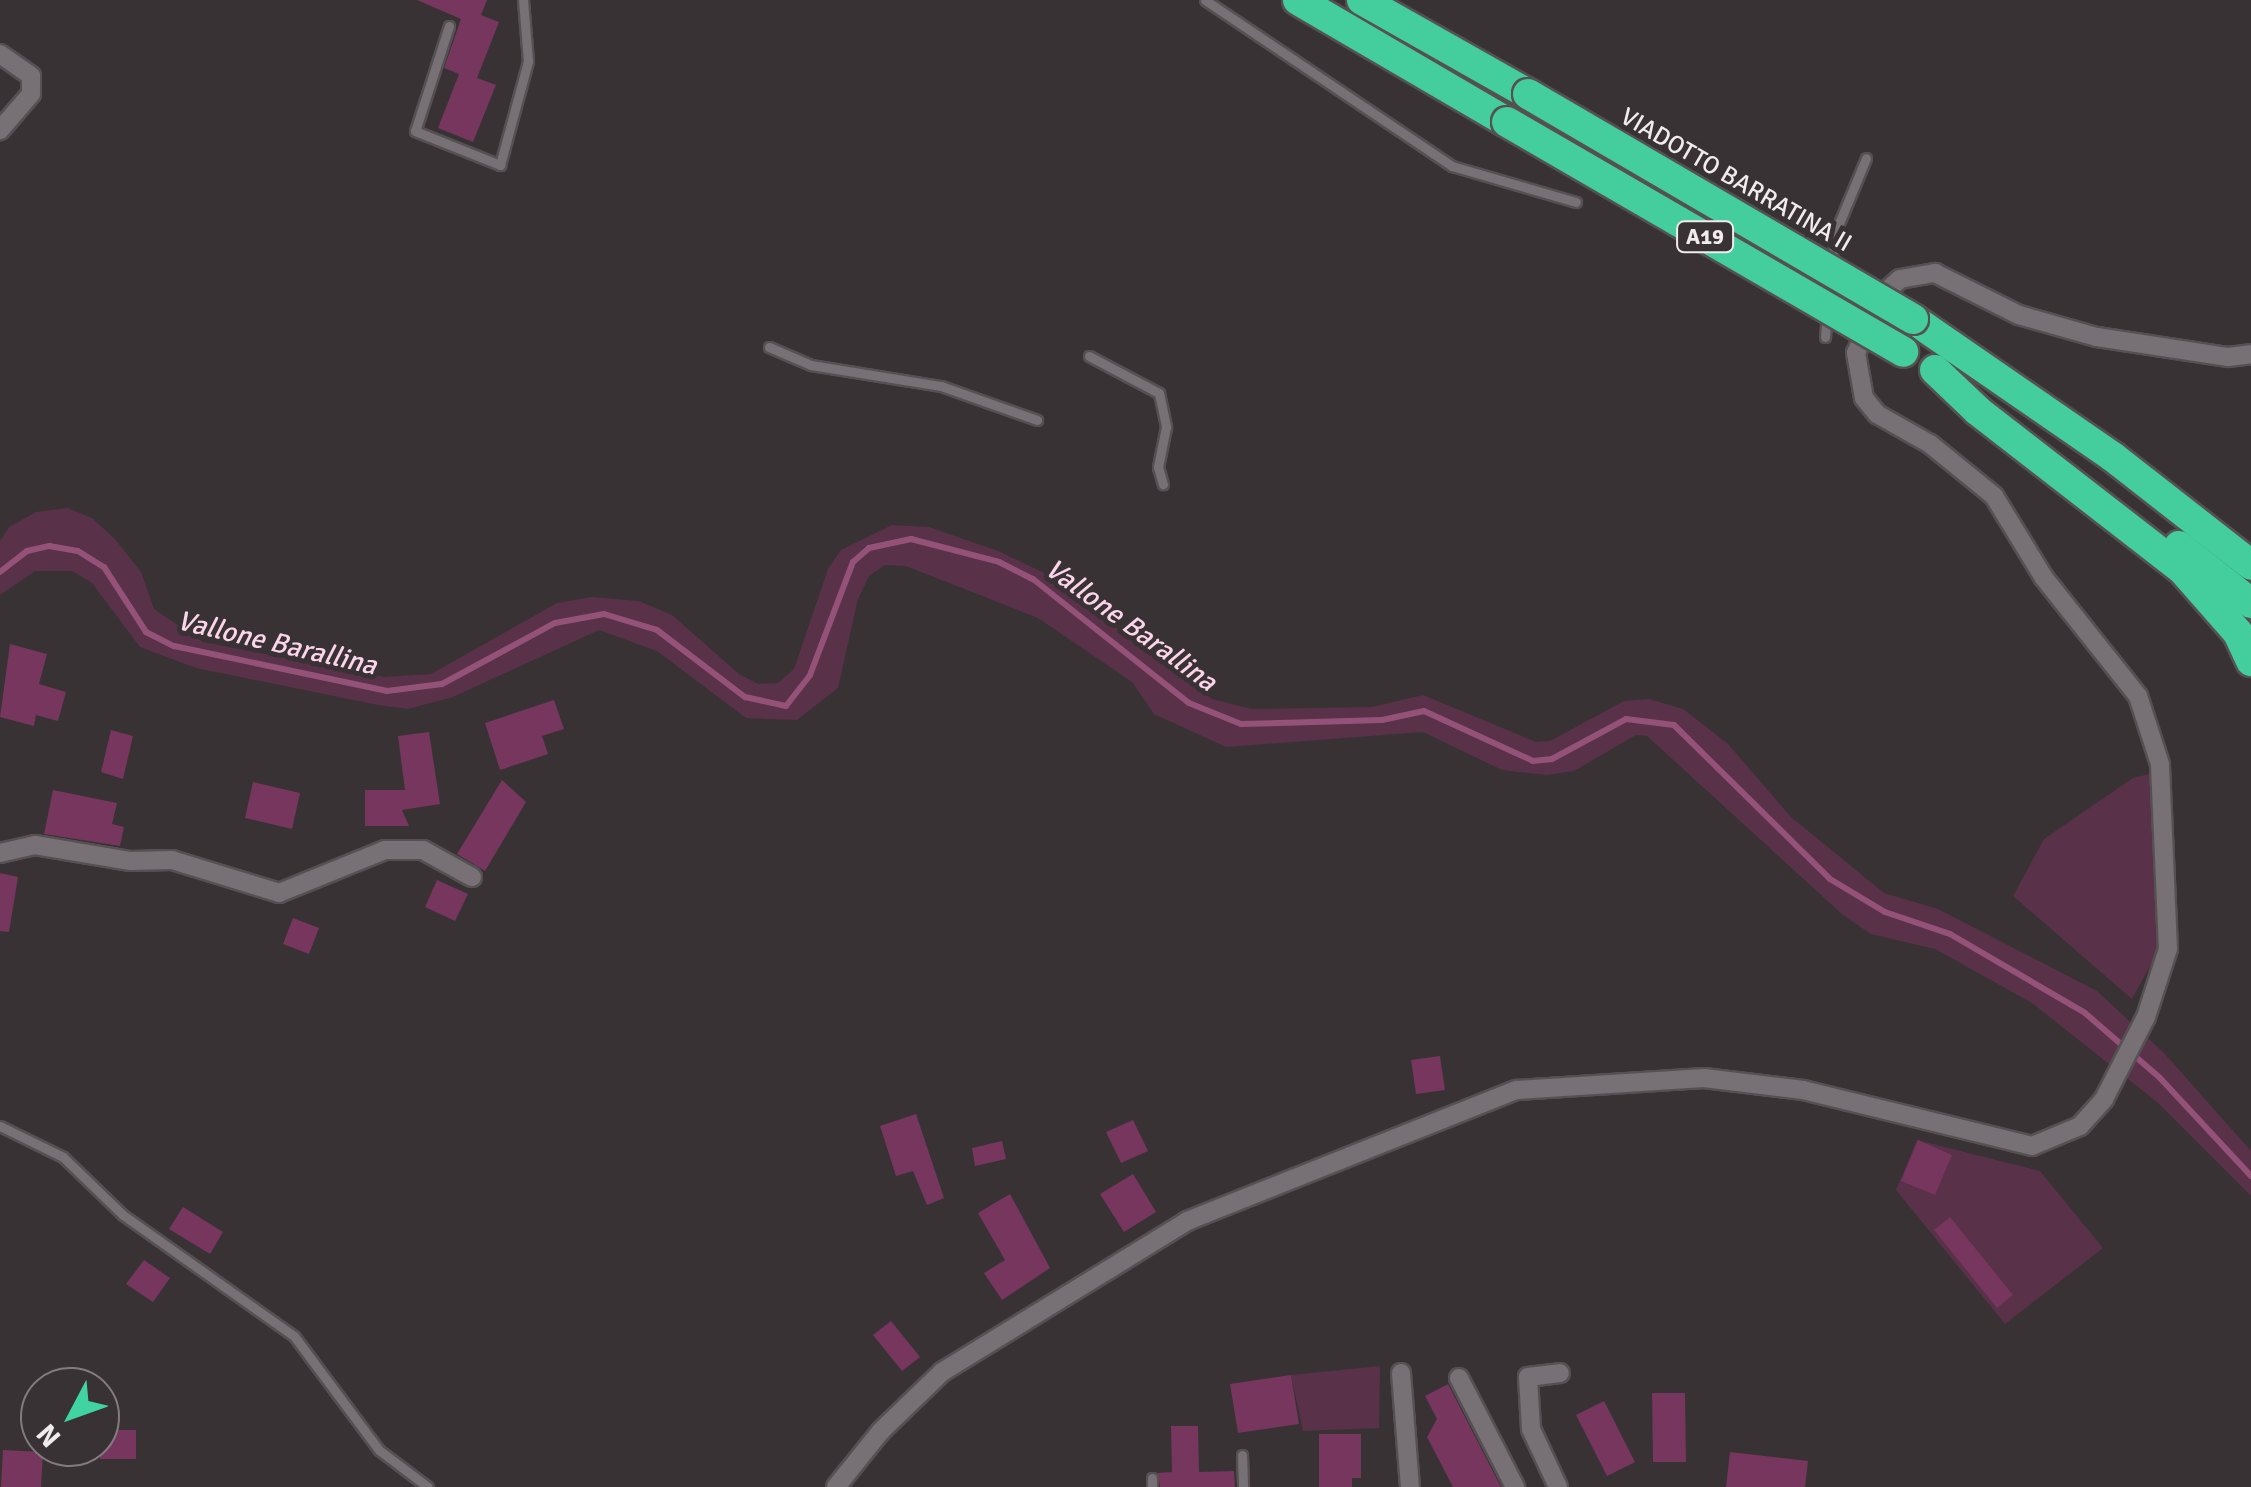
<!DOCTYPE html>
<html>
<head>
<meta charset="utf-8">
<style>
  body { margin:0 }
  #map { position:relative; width:2251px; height:1487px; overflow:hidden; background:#383235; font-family:Signika,sans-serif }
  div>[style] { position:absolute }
  .green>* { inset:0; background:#593148 }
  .stream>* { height:6px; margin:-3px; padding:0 3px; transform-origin:3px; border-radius:3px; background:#945279 }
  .building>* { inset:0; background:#76365d }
  .roads { filter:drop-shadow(2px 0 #555153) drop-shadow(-2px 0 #555153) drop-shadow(0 2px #555153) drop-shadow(0 -2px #555153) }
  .lane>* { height:9px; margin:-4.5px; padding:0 4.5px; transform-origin:4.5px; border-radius:4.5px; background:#777074 }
  .street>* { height:18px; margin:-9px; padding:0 9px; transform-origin:9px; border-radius:9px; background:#777074 }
  .highway>* { height:30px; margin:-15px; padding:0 15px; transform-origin:15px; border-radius:15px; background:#44cd9d }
  .bridges { filter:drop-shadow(2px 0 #555153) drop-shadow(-2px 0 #555153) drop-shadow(0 2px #555153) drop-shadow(0 -2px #555153) }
  .highway-bridge>* { height:30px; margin:-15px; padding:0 15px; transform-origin:15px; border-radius:15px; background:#44cd9d }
  span { translate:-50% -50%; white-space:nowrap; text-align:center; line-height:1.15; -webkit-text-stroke:10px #383235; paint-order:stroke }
  .shield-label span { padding:2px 8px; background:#383235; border:2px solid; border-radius:8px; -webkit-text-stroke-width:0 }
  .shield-label { font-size:22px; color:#f0ecee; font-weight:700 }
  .street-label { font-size:25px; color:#f0ecee }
  .water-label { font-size:28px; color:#fdd5ea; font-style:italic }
  .north { position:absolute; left:20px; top:1367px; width:100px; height:100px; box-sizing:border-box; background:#383235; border:2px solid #827c7f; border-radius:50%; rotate:229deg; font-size:28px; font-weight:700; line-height:40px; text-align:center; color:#f0ecee }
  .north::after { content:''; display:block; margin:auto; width:35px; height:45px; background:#40d4a2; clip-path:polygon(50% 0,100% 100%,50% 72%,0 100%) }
</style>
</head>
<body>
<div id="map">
  <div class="green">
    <i style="clip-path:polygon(68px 508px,92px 518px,115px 539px,141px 572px,154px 609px,203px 642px,384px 677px,431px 674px,557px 603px,592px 597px,639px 601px,672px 615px,739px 674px,758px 684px,778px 683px,794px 669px,828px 569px,841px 550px,892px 525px,929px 527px,998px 551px,1076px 588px,1212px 699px,1252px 709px,1372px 707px,1423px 695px,1536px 742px,1550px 741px,1624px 701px,1649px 699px,1683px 709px,1728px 744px,1791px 817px,1884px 893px,1938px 909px,2097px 991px,2164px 1053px,2251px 1151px,2251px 1196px,2157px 1102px,2032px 1003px,1935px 949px,1871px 934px,1843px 915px,1647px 736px,1636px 735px,1574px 771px,1547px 775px,1502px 770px,1423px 732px,1226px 747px,1154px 714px,1132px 682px,1038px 618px,906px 566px,885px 565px,869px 576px,858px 599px,838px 688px,797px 720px,746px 718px,657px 651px,599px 630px,453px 697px,408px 709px,378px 705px,196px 668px,140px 647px,92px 583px,72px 571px,35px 571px,0 595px,0 541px,9px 527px,36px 512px)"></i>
    <i style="clip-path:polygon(2153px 773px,2161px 946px,2132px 999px,2013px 896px,2044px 839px,2133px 778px)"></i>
    <i style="clip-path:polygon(1917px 1140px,2040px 1171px,2103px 1248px,2005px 1324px,1896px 1190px)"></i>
    <i style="clip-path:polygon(1380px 1366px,1379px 1428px,1303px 1431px,1291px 1375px)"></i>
  </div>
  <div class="stream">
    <i style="left:0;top:572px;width:34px;rotate:-38deg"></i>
    <i style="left:27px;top:551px;width:23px;rotate:-13deg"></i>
    <i style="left:49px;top:546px;width:29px;rotate:10deg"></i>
    <i style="left:78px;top:551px;width:31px;rotate:32deg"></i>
    <i style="left:104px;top:567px;width:77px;rotate:57.1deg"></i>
    <i style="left:146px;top:632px;width:31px;rotate:27deg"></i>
    <i style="left:174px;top:646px;width:218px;rotate:11.9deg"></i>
    <i style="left:387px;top:691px;width:55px;rotate:-7.3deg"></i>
    <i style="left:442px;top:684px;width:128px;rotate:-28.4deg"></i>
    <i style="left:555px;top:623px;width:50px;rotate:-10.4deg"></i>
    <i style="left:604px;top:614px;width:55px;rotate:16.8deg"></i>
    <i style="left:657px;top:630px;width:111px;rotate:37.3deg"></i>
    <i style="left:745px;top:697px;width:42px;rotate:12.4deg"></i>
    <i style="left:786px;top:706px;width:39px;rotate:-52deg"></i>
    <i style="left:810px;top:675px;width:121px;rotate:-69.2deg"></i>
    <i style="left:853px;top:562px;width:21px;rotate:-41deg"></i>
    <i style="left:869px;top:548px;width:43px;rotate:-12.1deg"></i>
    <i style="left:911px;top:539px;width:91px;rotate:14.6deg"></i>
    <i style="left:999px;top:562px;width:38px;rotate:27deg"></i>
    <i style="left:1033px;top:579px;width:199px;rotate:38.5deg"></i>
    <i style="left:1189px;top:703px;width:56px;rotate:22deg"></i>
    <i style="left:1241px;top:724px;width:141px;rotate:-1.6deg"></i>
    <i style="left:1382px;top:720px;width:43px;rotate:-12.1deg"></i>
    <i style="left:1424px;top:711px;width:120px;rotate:24.6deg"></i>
    <i style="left:1533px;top:761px;width:19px;rotate:-6deg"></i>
    <i style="left:1552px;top:759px;width:84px;rotate:-28.4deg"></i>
    <i style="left:1626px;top:719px;width:48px;rotate:7.1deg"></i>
    <i style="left:1674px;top:725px;width:219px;rotate:44.6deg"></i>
    <i style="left:1830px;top:879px;width:64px;rotate:31deg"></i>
    <i style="left:1885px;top:912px;width:69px;rotate:18.7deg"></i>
    <i style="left:1950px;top:934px;width:156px;rotate:30.3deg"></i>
    <i style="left:2085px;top:1013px;width:99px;rotate:40.9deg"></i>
    <i style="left:2160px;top:1078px;width:134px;rotate:47.1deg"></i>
  </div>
  <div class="building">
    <i style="clip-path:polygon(417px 0,487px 0,481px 15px,499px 22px,477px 78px,496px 85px,473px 142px,438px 128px,459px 74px,444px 68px,461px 19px)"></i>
    <i style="clip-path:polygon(10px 644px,47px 654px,39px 684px,66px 692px,58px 721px,36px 715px,34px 726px,0 717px)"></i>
    <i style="clip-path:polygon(554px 700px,564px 729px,542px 736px,548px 754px,500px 770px,485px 723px)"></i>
    <i style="clip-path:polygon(111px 730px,133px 736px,123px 779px,101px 772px)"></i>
    <i style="clip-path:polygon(429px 732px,440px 804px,402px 810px,409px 826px,365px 826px,365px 790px,405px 790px,398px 736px)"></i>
    <i style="clip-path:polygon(502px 780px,526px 802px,485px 871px,457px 854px)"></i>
    <i style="clip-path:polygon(253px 782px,300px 793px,292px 829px,245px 818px)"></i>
    <i style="clip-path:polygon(53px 790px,117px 803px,112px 824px,124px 827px,120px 846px,44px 834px)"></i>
    <i style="clip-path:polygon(0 873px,18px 877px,9px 932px,0 931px)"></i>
    <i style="clip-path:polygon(437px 880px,468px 894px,455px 921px,425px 907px)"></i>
    <i style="clip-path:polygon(293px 918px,319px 928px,309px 954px,283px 944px)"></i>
    <i style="clip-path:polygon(1440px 1056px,1445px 1090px,1416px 1094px,1411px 1060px)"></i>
    <i style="clip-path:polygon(916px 1114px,944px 1198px,927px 1205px,913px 1171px,896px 1176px,880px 1126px)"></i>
    <i style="clip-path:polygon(1133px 1120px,1148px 1151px,1121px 1163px,1106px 1132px)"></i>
    <i style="clip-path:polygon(1918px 1140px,1952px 1155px,1935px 1195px,1901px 1181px)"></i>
    <i style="clip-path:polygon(1002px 1141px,1006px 1159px,975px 1166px,972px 1148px)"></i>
    <i style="clip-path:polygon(1133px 1174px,1156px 1212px,1124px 1232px,1100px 1194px)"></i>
    <i style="clip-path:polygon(1010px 1194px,1050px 1268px,1002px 1300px,984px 1273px,1005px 1260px,978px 1213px)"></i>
    <i style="clip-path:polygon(183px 1207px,223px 1232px,210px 1254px,169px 1229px)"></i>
    <i style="clip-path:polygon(1950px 1217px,2013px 1295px,1997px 1308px,1934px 1230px)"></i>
    <i style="clip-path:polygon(144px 1260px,170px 1278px,153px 1302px,126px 1284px)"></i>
    <i style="clip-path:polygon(891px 1321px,920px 1357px,902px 1371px,873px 1335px)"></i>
    <i style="clip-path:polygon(1291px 1375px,1299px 1424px,1238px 1433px,1230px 1384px)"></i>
    <i style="clip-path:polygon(1448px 1384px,1501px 1487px,1453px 1487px,1427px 1437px,1437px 1419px,1425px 1396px)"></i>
    <i style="clip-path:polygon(1652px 1393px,1685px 1393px,1686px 1462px,1653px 1462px)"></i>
    <i style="clip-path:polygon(1604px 1401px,1635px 1462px,1607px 1476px,1576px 1415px)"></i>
    <i style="clip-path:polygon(1171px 1426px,1198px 1426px,1199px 1472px,1234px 1471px,1235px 1487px,1160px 1487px,1158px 1473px,1172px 1472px)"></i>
    <i style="clip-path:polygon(100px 1430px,136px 1430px,136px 1459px,100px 1459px)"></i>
    <i style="clip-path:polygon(1319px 1434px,1361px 1434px,1361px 1478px,1352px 1478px,1352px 1487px,1319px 1487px)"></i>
    <i style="clip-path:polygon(3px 1450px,43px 1452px,41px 1487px,1px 1487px)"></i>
    <i style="clip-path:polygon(1730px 1452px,1808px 1461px,1805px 1487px,1726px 1487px)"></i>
  </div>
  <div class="roads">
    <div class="lane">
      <i style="left:1205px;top:0;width:298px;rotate:33.9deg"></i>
      <i style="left:1452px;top:166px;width:129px;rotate:16.2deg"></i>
      <i style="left:449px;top:26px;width:110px;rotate:107.9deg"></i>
      <i style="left:415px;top:131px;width:92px;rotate:21.8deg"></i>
      <i style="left:500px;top:165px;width:108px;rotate:-74.9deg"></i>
      <i style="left:528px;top:61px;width:61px;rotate:-94.7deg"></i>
      <i style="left:1832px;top:264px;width:31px;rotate:-84deg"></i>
      <i style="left:1835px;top:233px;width:81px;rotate:-67.5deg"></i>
      <i style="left:1825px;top:337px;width:22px;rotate:-85deg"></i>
      <i style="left:769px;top:347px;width:46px;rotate:23.2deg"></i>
      <i style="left:811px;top:365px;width:132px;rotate:9.2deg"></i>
      <i style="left:941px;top:386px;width:102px;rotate:19.5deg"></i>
      <i style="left:1089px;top:356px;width:79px;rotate:27.9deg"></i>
      <i style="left:1159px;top:393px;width:35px;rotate:78deg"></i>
      <i style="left:1166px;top:427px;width:41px;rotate:101.3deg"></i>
      <i style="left:1158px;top:467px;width:18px;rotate:74deg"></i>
      <i style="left:0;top:1126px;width:70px;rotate:26.2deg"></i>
      <i style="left:63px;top:1157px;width:83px;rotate:44deg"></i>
      <i style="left:123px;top:1215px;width:209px;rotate:35.3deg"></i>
      <i style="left:294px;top:1336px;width:142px;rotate:53.3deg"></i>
      <i style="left:379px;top:1450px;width:61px;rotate:37.1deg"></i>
      <i style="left:1242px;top:1455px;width:32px;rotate:88deg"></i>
      <i style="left:1152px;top:1478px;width:9px;rotate:90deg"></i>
    </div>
    <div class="street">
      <i style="left:0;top:54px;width:38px;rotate:35deg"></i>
      <i style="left:31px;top:76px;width:18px;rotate:90deg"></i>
      <i style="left:31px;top:94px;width:48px;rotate:130.7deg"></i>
      <i style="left:0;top:853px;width:36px;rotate:-13deg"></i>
      <i style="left:35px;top:845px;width:97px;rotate:9.5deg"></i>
      <i style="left:131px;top:861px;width:41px;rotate:-1.4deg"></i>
      <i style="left:172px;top:860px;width:112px;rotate:17.1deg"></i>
      <i style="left:279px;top:893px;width:114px;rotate:-22.1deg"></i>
      <i style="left:385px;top:850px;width:38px"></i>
      <i style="left:423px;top:850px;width:56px;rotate:28.9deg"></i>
      <i style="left:1401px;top:1373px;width:114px;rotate:85.5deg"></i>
      <i style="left:1459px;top:1378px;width:123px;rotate:62.8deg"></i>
      <i style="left:836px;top:1487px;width:72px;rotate:-51.2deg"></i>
      <i style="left:881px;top:1431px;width:85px;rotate:-44deg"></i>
      <i style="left:942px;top:1372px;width:288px;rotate:-31.6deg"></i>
      <i style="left:1187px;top:1221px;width:355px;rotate:-21.7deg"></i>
      <i style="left:1517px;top:1090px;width:187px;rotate:-3.7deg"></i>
      <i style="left:1704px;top:1078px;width:100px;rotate:6.9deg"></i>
      <i style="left:1803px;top:1090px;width:236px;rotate:13.7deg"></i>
      <i style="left:2032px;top:1146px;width:52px;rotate:-22.6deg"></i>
      <i style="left:2080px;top:1126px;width:36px;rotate:-48deg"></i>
      <i style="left:2104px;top:1099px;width:92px;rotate:-62.9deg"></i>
      <i style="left:2146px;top:1017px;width:71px;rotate:-72.1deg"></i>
      <i style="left:2168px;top:949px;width:185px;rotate:-92.5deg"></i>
      <i style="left:2160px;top:764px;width:71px;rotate:-107.9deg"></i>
      <i style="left:2138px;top:696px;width:151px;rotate:-128.5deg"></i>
      <i style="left:2044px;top:578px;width:96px;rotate:-121.4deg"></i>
      <i style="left:1994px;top:496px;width:82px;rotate:-140.9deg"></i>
      <i style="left:1930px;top:444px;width:61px;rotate:-150.5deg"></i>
      <i style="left:1877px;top:414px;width:21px;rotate:-129deg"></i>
      <i style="left:1864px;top:398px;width:46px;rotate:-100.1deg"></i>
      <i style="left:1856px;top:353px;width:62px;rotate:-66.3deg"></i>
      <i style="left:1881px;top:296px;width:25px;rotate:-42deg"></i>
      <i style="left:1900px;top:279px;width:36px;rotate:-10deg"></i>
      <i style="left:1935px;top:273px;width:94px;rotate:26.6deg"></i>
      <i style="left:2019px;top:315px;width:81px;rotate:15.8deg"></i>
      <i style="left:2097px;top:337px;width:133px;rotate:8.7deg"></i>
      <i style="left:2228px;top:357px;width:23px;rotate:-7deg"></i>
      <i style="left:1558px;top:1487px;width:64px;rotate:-115deg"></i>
      <i style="left:1531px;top:1429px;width:52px;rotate:-93.3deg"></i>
      <i style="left:1528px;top:1377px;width:32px;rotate:-7deg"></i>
    </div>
    <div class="highway">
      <i style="left:1298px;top:0;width:242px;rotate:30.3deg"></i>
      <i style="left:1362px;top:0;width:191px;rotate:29.5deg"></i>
      <i style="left:1913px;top:319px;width:243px;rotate:34.6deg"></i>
      <i style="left:2113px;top:457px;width:175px;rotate:38deg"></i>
      <i style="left:1935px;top:370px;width:59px;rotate:43.6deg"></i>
      <i style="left:1978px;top:411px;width:258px;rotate:37.8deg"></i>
      <i style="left:2182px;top:569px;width:85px;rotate:48.8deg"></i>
      <i style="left:2238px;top:633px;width:31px;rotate:65deg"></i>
      <i style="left:2179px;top:546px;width:92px;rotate:38.4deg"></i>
    </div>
  </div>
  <div class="bridges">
    <div class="highway-bridge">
      <i style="left:1528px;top:94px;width:446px;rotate:30.3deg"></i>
      <i style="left:1507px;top:122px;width:458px;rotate:30.1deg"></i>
    </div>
  </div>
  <div class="shield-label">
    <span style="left:1705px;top:237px">A19</span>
  </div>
  <div class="street-label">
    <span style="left:1736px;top:180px;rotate:30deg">VIADOTTO BARRATINA II</span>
  </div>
  <div class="water-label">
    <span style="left:1131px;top:625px;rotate:36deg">Vallone Barallina</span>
    <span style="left:277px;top:643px;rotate:13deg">Vallone Barallina</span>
  </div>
  <div class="north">N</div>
</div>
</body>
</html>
